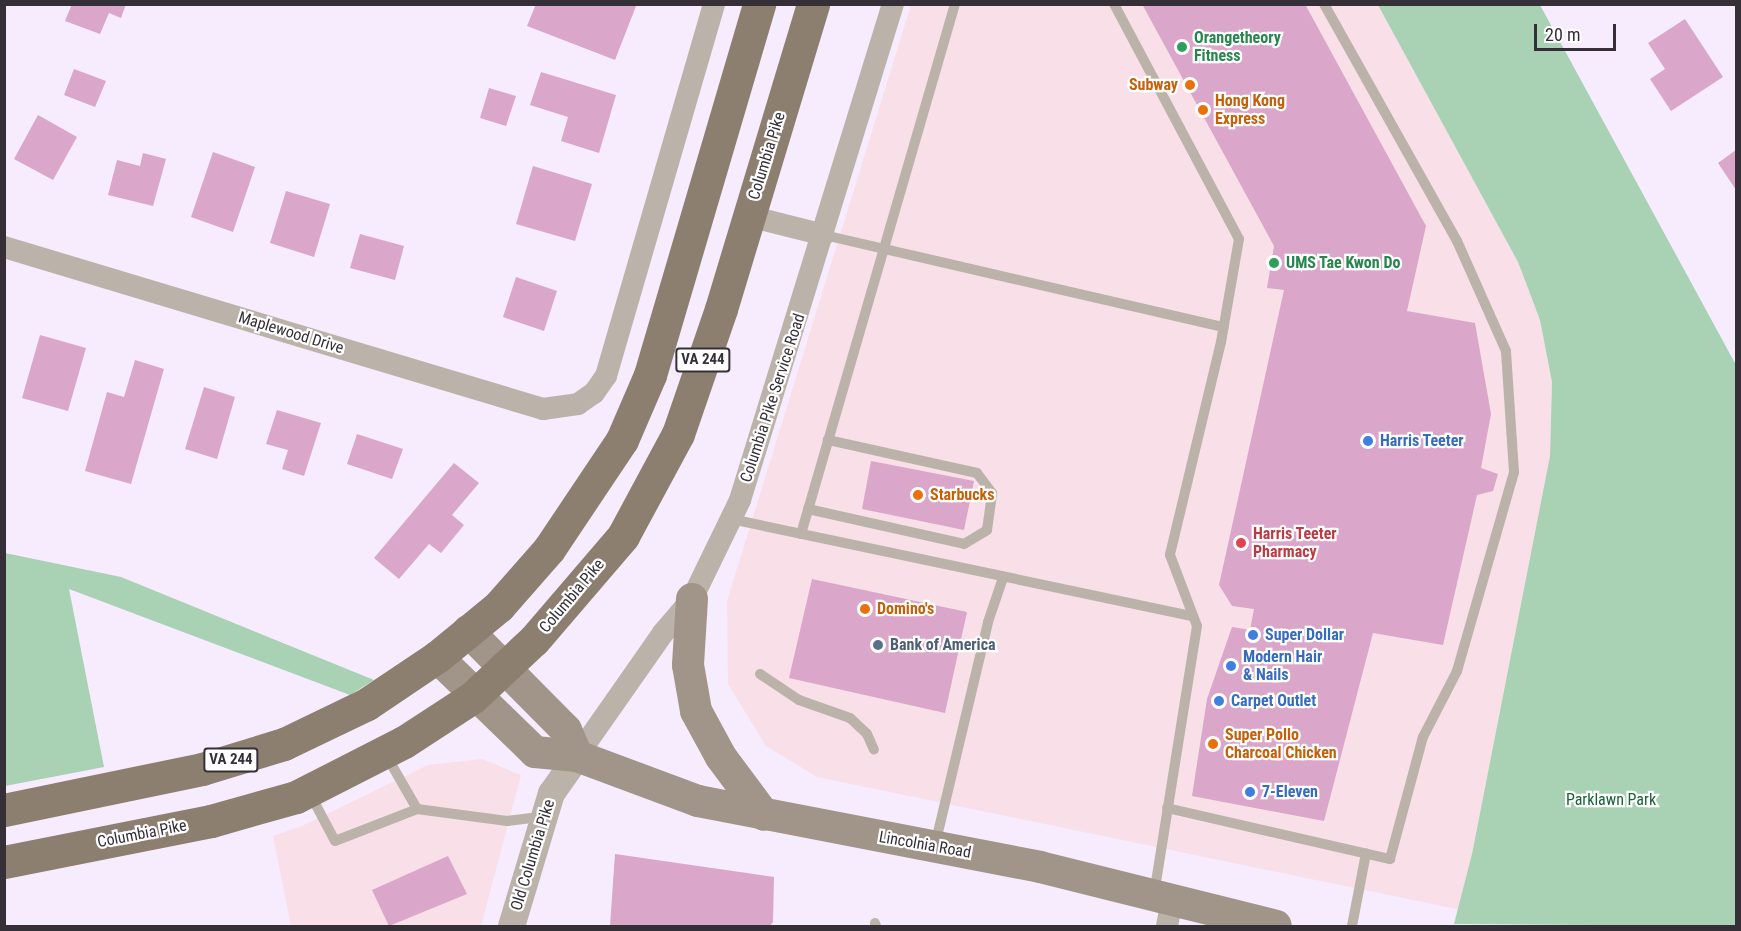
<!DOCTYPE html>
<html>
<head>
<meta charset="utf-8">
<style>
  body { margin:0 }
  #map { position:relative; width:1741px; height:931px; overflow:hidden; background:#f6ecfe; font-family:"Roboto Condensed",sans-serif }
  div>[style] { position:absolute }
  .commercial>* { inset:0; background:#f8dfe8 }
  .green>* { inset:0; background:#a9d1b3 }
  .building>* { inset:0; background:#daa6ca }
  .service>* { height:10px; margin:-5px; padding:0 5px; transform-origin:5px; border-radius:5px; background:#bbb3aa }
  .minor>* { height:22px; margin:-11px; padding:0 11px; transform-origin:11px; border-radius:11px; background:#bbb3aa }
  .tertiary>* { height:27px; margin:-13.5px; padding:0 13.5px; transform-origin:13.5px; border-radius:13.5px; background:#bbb3aa }
  .secondary>* { height:32px; margin:-16px; padding:0 16px; transform-origin:16px; border-radius:16px; background:#a09588 }
  .primary>* { height:33px; margin:-16.5px; padding:0 16.5px; transform-origin:16.5px; border-radius:16.5px; background:#8d7f70 }
  .dots>* { width:16px; height:16px; translate:-50% -50%; box-sizing:border-box; border:3px solid #fff; border-radius:50% }
  span { translate:-50% -50%; white-space:nowrap; text-align:center; line-height:1.15; -webkit-text-stroke:4.5px #fff; paint-order:stroke }
  .shield-label span { padding:2px 4px; background:#fff; border:2px solid; border-radius:4px; -webkit-text-stroke-width:0 }
  .shield-label { font-size:15px; color:#352f38; font-weight:700 }
  .leisure-label { font-size:16px; color:#27864d; font-weight:700 }
  .left { translate:0 -50%; text-align:left }
  .food-label { font-size:16px; color:#c56008; font-weight:700 }
  .right { translate:-100% -50%; text-align:right }
  .street-label { font-size:16px; color:#352f38 }
  .shop-label { font-size:16px; color:#366cbe; font-weight:700 }
  .health-label { font-size:16px; color:#be3a42; font-weight:700 }
  .service-label { font-size:16px; color:#4e5e75; font-weight:700 }
  .park-label { font-size:16px; color:#156435 }
  .frame { position:absolute; inset:0; border:6px solid #352f38; pointer-events:none }
  .scale { position:absolute; left:1534px; top:24px; width:82px; height:27px; box-sizing:border-box; border:3px solid #352f38; border-top:0; padding-left:8px; font-size:18px; line-height:21px; white-space:nowrap; color:#352f38; -webkit-text-stroke:4px #fff; paint-order:stroke }
</style>
</head>
<body>
<div id="map">
  <div class="commercial">
    <i style="clip-path:polygon(911px 5px,1378px 5px,1518px 262px,1540px 320px,1552px 382px,1550px 456px,1461px 910px,817px 777px,766px 746px,728px 684px,727px 601px)"></i>
    <i style="clip-path:polygon(482px 759px,521px 775px,481px 926px,291px 926px,273px 836px,302px 826px,428px 765px)"></i>
  </div>
  <div class="green">
    <i style="clip-path:polygon(1378px 5px,1540px 5px,1736px 365px,1736px 926px,1454px 924px,1472px 854px,1550px 456px,1552px 382px,1540px 320px,1518px 262px)"></i>
    <i style="clip-path:polygon(5px 553px,121px 577px,374px 680px,350px 695px,69px 589px,104px 767px,5px 786px)"></i>
  </div>
  <div class="building">
    <i style="clip-path:polygon(72px 4px,126px 4px,121px 18px,109px 13px,100px 34px,65px 21px)"></i>
    <i style="clip-path:polygon(536px 4px,632px 4px,636px 6px,615px 60px,527px 26px)"></i>
    <i style="clip-path:polygon(1142px 4px,1305px 4px,1426px 226px,1407px 311px,1475px 323px,1491px 414px,1481px 468px,1498px 474px,1493px 491px,1477px 495px,1443px 645px,1373px 633px,1324px 821px,1192px 796px,1207px 699px,1232px 627px,1250px 630px,1254px 609px,1232px 606px,1219px 585px,1284px 290px,1267px 288px,1274px 246px)"></i>
    <i style="clip-path:polygon(1685px 19px,1723px 77px,1671px 111px,1650px 79px,1665px 69px,1648px 43px)"></i>
    <i style="clip-path:polygon(74px 69px,106px 81px,95px 107px,64px 95px)"></i>
    <i style="clip-path:polygon(541px 72px,616px 95px,599px 153px,561px 141px,568px 117px,530px 105px)"></i>
    <i style="clip-path:polygon(489px 88px,516px 96px,506px 126px,480px 118px)"></i>
    <i style="clip-path:polygon(38px 115px,77px 137px,53px 180px,14px 159px)"></i>
    <i style="clip-path:polygon(1736px 150px,1736px 190px,1718px 163px)"></i>
    <i style="clip-path:polygon(213px 152px,255px 167px,233px 232px,191px 217px)"></i>
    <i style="clip-path:polygon(143px 153px,166px 159px,153px 206px,108px 195px,117px 160px,140px 166px)"></i>
    <i style="clip-path:polygon(533px 166px,592px 184px,575px 241px,516px 224px)"></i>
    <i style="clip-path:polygon(286px 191px,330px 204px,314px 257px,270px 243px)"></i>
    <i style="clip-path:polygon(360px 234px,404px 246px,395px 280px,350px 268px)"></i>
    <i style="clip-path:polygon(516px 277px,557px 291px,544px 331px,503px 317px)"></i>
    <i style="clip-path:polygon(40px 335px,86px 348px,68px 411px,22px 398px)"></i>
    <i style="clip-path:polygon(135px 360px,164px 369px,131px 484px,85px 471px,107px 392px,124px 397px)"></i>
    <i style="clip-path:polygon(204px 387px,235px 397px,217px 459px,185px 449px)"></i>
    <i style="clip-path:polygon(277px 410px,321px 423px,304px 476px,282px 469px,288px 450px,266px 444px)"></i>
    <i style="clip-path:polygon(357px 434px,403px 449px,392px 479px,347px 464px)"></i>
    <i style="clip-path:polygon(871px 461px,974px 481px,964px 530px,862px 509px)"></i>
    <i style="clip-path:polygon(454px 463px,479px 483px,452px 515px,464px 525px,441px 553px,429px 544px,399px 579px,374px 558px)"></i>
    <i style="clip-path:polygon(812px 579px,967px 612px,945px 713px,789px 678px)"></i>
    <i style="clip-path:polygon(615px 854px,774px 877px,773px 922px,770px 926px,610px 926px)"></i>
    <i style="clip-path:polygon(448px 856px,467px 894px,389px 926px,372px 890px)"></i>
  </div>
  <div class="service">
    <i style="left:1114px;top:4px;width:266px;rotate:62deg"></i>
    <i style="left:1239px;top:239px;width:105px;rotate:99.9deg"></i>
    <i style="left:1221px;top:342px;width:219px;rotate:103.5deg"></i>
    <i style="left:1170px;top:555px;width:76px;rotate:69.2deg"></i>
    <i style="left:1197px;top:626px;width:270px;rotate:99.1deg"></i>
    <i style="left:824px;top:235px;width:410px;rotate:13deg"></i>
    <i style="left:808px;top:509px;width:160px;rotate:12.6deg"></i>
    <i style="left:964px;top:544px;width:27px;rotate:-31deg"></i>
    <i style="left:987px;top:530px;width:37px;rotate:-82deg"></i>
    <i style="left:992px;top:493px;width:25px;rotate:-127deg"></i>
    <i style="left:977px;top:473px;width:153px;rotate:-167.5deg"></i>
    <i style="left:731px;top:519px;width:471px;rotate:11.9deg"></i>
    <i style="left:801px;top:534px;width:552px;rotate:-73.8deg"></i>
    <i style="left:760px;top:674px;width:47px;rotate:33.7deg"></i>
    <i style="left:799px;top:700px;width:54px;rotate:19.4deg"></i>
    <i style="left:850px;top:718px;width:23px;rotate:43deg"></i>
    <i style="left:867px;top:734px;width:17px;rotate:66deg"></i>
    <i style="left:386px;top:755px;width:62px;rotate:60.1deg"></i>
    <i style="left:309px;top:792px;width:55px;rotate:62deg"></i>
    <i style="left:335px;top:841px;width:88px;rotate:-21.3deg"></i>
    <i style="left:417px;top:809px;width:91px;rotate:7.6deg"></i>
    <i style="left:507px;top:821px;width:35px;rotate:-7deg"></i>
    <i style="left:1167px;top:808px;width:229px;rotate:12.9deg"></i>
    <i style="left:1390px;top:859px;width:126px;rotate:-74.9deg"></i>
    <i style="left:1423px;top:737px;width:74px;rotate:-62.7deg"></i>
    <i style="left:1457px;top:671px;width:207px;rotate:-74deg"></i>
    <i style="left:1514px;top:472px;width:121px;rotate:-93.8deg"></i>
    <i style="left:1506px;top:351px;width:120px;rotate:-114deg"></i>
    <i style="left:1457px;top:241px;width:272px;rotate:-119.3deg"></i>
    <i style="left:935px;top:845px;width:229px;rotate:-76.6deg"></i>
    <i style="left:988px;top:622px;width:46px;rotate:-71.2deg"></i>
    <i style="left:875px;top:923px;width:3px;rotate:72deg"></i>
    <i style="left:1352px;top:926px;width:74px;rotate:-79.1deg"></i>
  </div>
  <div class="minor">
    <i style="left:749px;top:216px;width:77px;rotate:14.2deg"></i>
    <i style="left:4px;top:247px;width:563px;rotate:16.73deg"></i>
    <i style="left:543px;top:409px;width:35px;rotate:-8deg"></i>
    <i style="left:578px;top:404px;width:19px;rotate:-35deg"></i>
    <i style="left:594px;top:393px;width:21px;rotate:-55deg"></i>
    <i style="left:606px;top:376px;width:387px;rotate:-73.8deg"></i>
    <i style="left:577px;top:756px;width:150px;rotate:-55deg"></i>
    <i style="left:663px;top:633px;width:45px;rotate:-49.5deg"></i>
    <i style="left:692px;top:599px;width:110px;rotate:-64.1deg"></i>
    <i style="left:740px;top:500px;width:519px;rotate:-72.86deg"></i>
    <i style="left:1167px;top:926px;width:25px;rotate:-79deg"></i>
  </div>
  <div class="tertiary">
    <i style="left:511px;top:926px;width:139px;rotate:-73.3deg"></i>
    <i style="left:551px;top:793px;width:45px;rotate:-54.9deg"></i>
  </div>
  <div class="secondary">
    <i style="left:692px;top:599px;width:66px;rotate:93.5deg"></i>
    <i style="left:688px;top:665px;width:47px;rotate:80.1deg"></i>
    <i style="left:696px;top:711px;width:52px;rotate:61.5deg"></i>
    <i style="left:721px;top:757px;width:72px;rotate:53.4deg"></i>
    <i style="left:468px;top:631px;width:139px;rotate:45.3deg"></i>
    <i style="left:566px;top:730px;width:28px;rotate:67deg"></i>
    <i style="left:437px;top:657px;width:136px;rotate:44.1deg"></i>
    <i style="left:535px;top:752px;width:42px;rotate:5.4deg"></i>
    <i style="left:577px;top:756px;width:129px;rotate:20.4deg"></i>
    <i style="left:698px;top:801px;width:348px;rotate:10.9deg"></i>
    <i style="left:1040px;top:867px;width:243px;rotate:14deg"></i>
  </div>
  <div class="primary">
    <i style="left:4px;top:810px;width:202px;rotate:-11.7deg"></i>
    <i style="left:202px;top:769px;width:86px;rotate:-17deg"></i>
    <i style="left:284px;top:744px;width:92px;rotate:-25.7deg"></i>
    <i style="left:367px;top:704px;width:84px;rotate:-33.9deg"></i>
    <i style="left:437px;top:657px;width:80px;rotate:-39.4deg"></i>
    <i style="left:499px;top:606px;width:76px;rotate:-48.7deg"></i>
    <i style="left:549px;top:549px;width:131px;rotate:-56.2deg"></i>
    <i style="left:622px;top:440px;width:71px;rotate:-66.7deg"></i>
    <i style="left:650px;top:375px;width:387px;rotate:-73.6deg"></i>
    <i style="left:4px;top:862px;width:211px;rotate:-11.2deg"></i>
    <i style="left:211px;top:821px;width:88px;rotate:-15.8deg"></i>
    <i style="left:296px;top:797px;width:121px;rotate:-27deg"></i>
    <i style="left:404px;top:742px;width:82px;rotate:-33.1deg"></i>
    <i style="left:473px;top:697px;width:83px;rotate:-43.1deg"></i>
    <i style="left:534px;top:640px;width:137px;rotate:-49.4deg"></i>
    <i style="left:623px;top:536px;width:116px;rotate:-61.7deg"></i>
    <i style="left:678px;top:434px;width:132px;rotate:-71deg"></i>
    <i style="left:721px;top:309px;width:319px;rotate:-73.2deg"></i>
  </div>
  <div class="dots">
    <i style="left:1182px;top:47px;background:#2e9e5b"></i>
    <i style="left:1190px;top:85px;background:#e8710a"></i>
    <i style="left:1203px;top:110px;background:#e8710a"></i>
    <i style="left:1274px;top:263px;background:#2e9e5b"></i>
    <i style="left:1368px;top:441px;background:#3f7fe0"></i>
    <i style="left:918px;top:495px;background:#e8710a"></i>
    <i style="left:1241px;top:543px;background:#e0444e"></i>
    <i style="left:865px;top:609px;background:#e8710a"></i>
    <i style="left:1253px;top:635px;background:#3f7fe0"></i>
    <i style="left:878px;top:645px;background:#5c6f8a"></i>
    <i style="left:1231px;top:666px;background:#3f7fe0"></i>
    <i style="left:1219px;top:701px;background:#3f7fe0"></i>
    <i style="left:1213px;top:744px;background:#e8710a"></i>
    <i style="left:1250px;top:792px;background:#3f7fe0"></i>
  </div>
  <div class="shield-label">
    <span style="left:703px;top:360px">VA 244</span>
    <span style="left:231px;top:760px">VA 244</span>
  </div>
  <div class="leisure-label">
    <span class="left" style="left:1194px;top:47px">Orangetheory<br>Fitness</span>
    <span class="left" style="left:1286px;top:263px">UMS Tae Kwon Do</span>
  </div>
  <div class="food-label">
    <span class="right" style="left:1178px;top:85px">Subway</span>
    <span class="left" style="left:1215px;top:110px">Hong Kong<br>Express</span>
    <span class="left" style="left:930px;top:495px">Starbucks</span>
    <span class="left" style="left:877px;top:609px">Domino's</span>
    <span class="left" style="left:1225px;top:744px">Super Pollo<br>Charcoal Chicken</span>
  </div>
  <div class="street-label">
    <span style="left:767px;top:156px;rotate:-73deg">Columbia Pike</span>
    <span style="left:291px;top:333px;rotate:17deg">Maplewood Drive</span>
    <span style="left:773px;top:398px;rotate:-72deg">Columbia Pike Service Road</span>
    <span style="left:572px;top:596px;rotate:-50deg">Columbia Pike</span>
    <span style="left:142px;top:834px;rotate:-11deg">Columbia Pike</span>
    <span style="left:925px;top:845px;rotate:10deg">Lincolnia Road</span>
    <span style="left:533px;top:855px;rotate:-73deg">Old Columbia Pike</span>
  </div>
  <div class="shop-label">
    <span class="left" style="left:1380px;top:441px">Harris Teeter</span>
    <span class="left" style="left:1265px;top:635px">Super Dollar</span>
    <span class="left" style="left:1243px;top:666px">Modern Hair<br>&amp; Nails</span>
    <span class="left" style="left:1231px;top:701px">Carpet Outlet</span>
    <span class="left" style="left:1262px;top:792px">7-Eleven</span>
  </div>
  <div class="health-label">
    <span class="left" style="left:1253px;top:543px">Harris Teeter<br>Pharmacy</span>
  </div>
  <div class="service-label">
    <span class="left" style="left:890px;top:645px">Bank of America</span>
  </div>
  <div class="park-label">
    <span style="left:1611px;top:800px">Parklawn Park</span>
  </div>
  <div class="frame"></div>
  <div class="scale">20 m</div>
</div>
</body>
</html>
